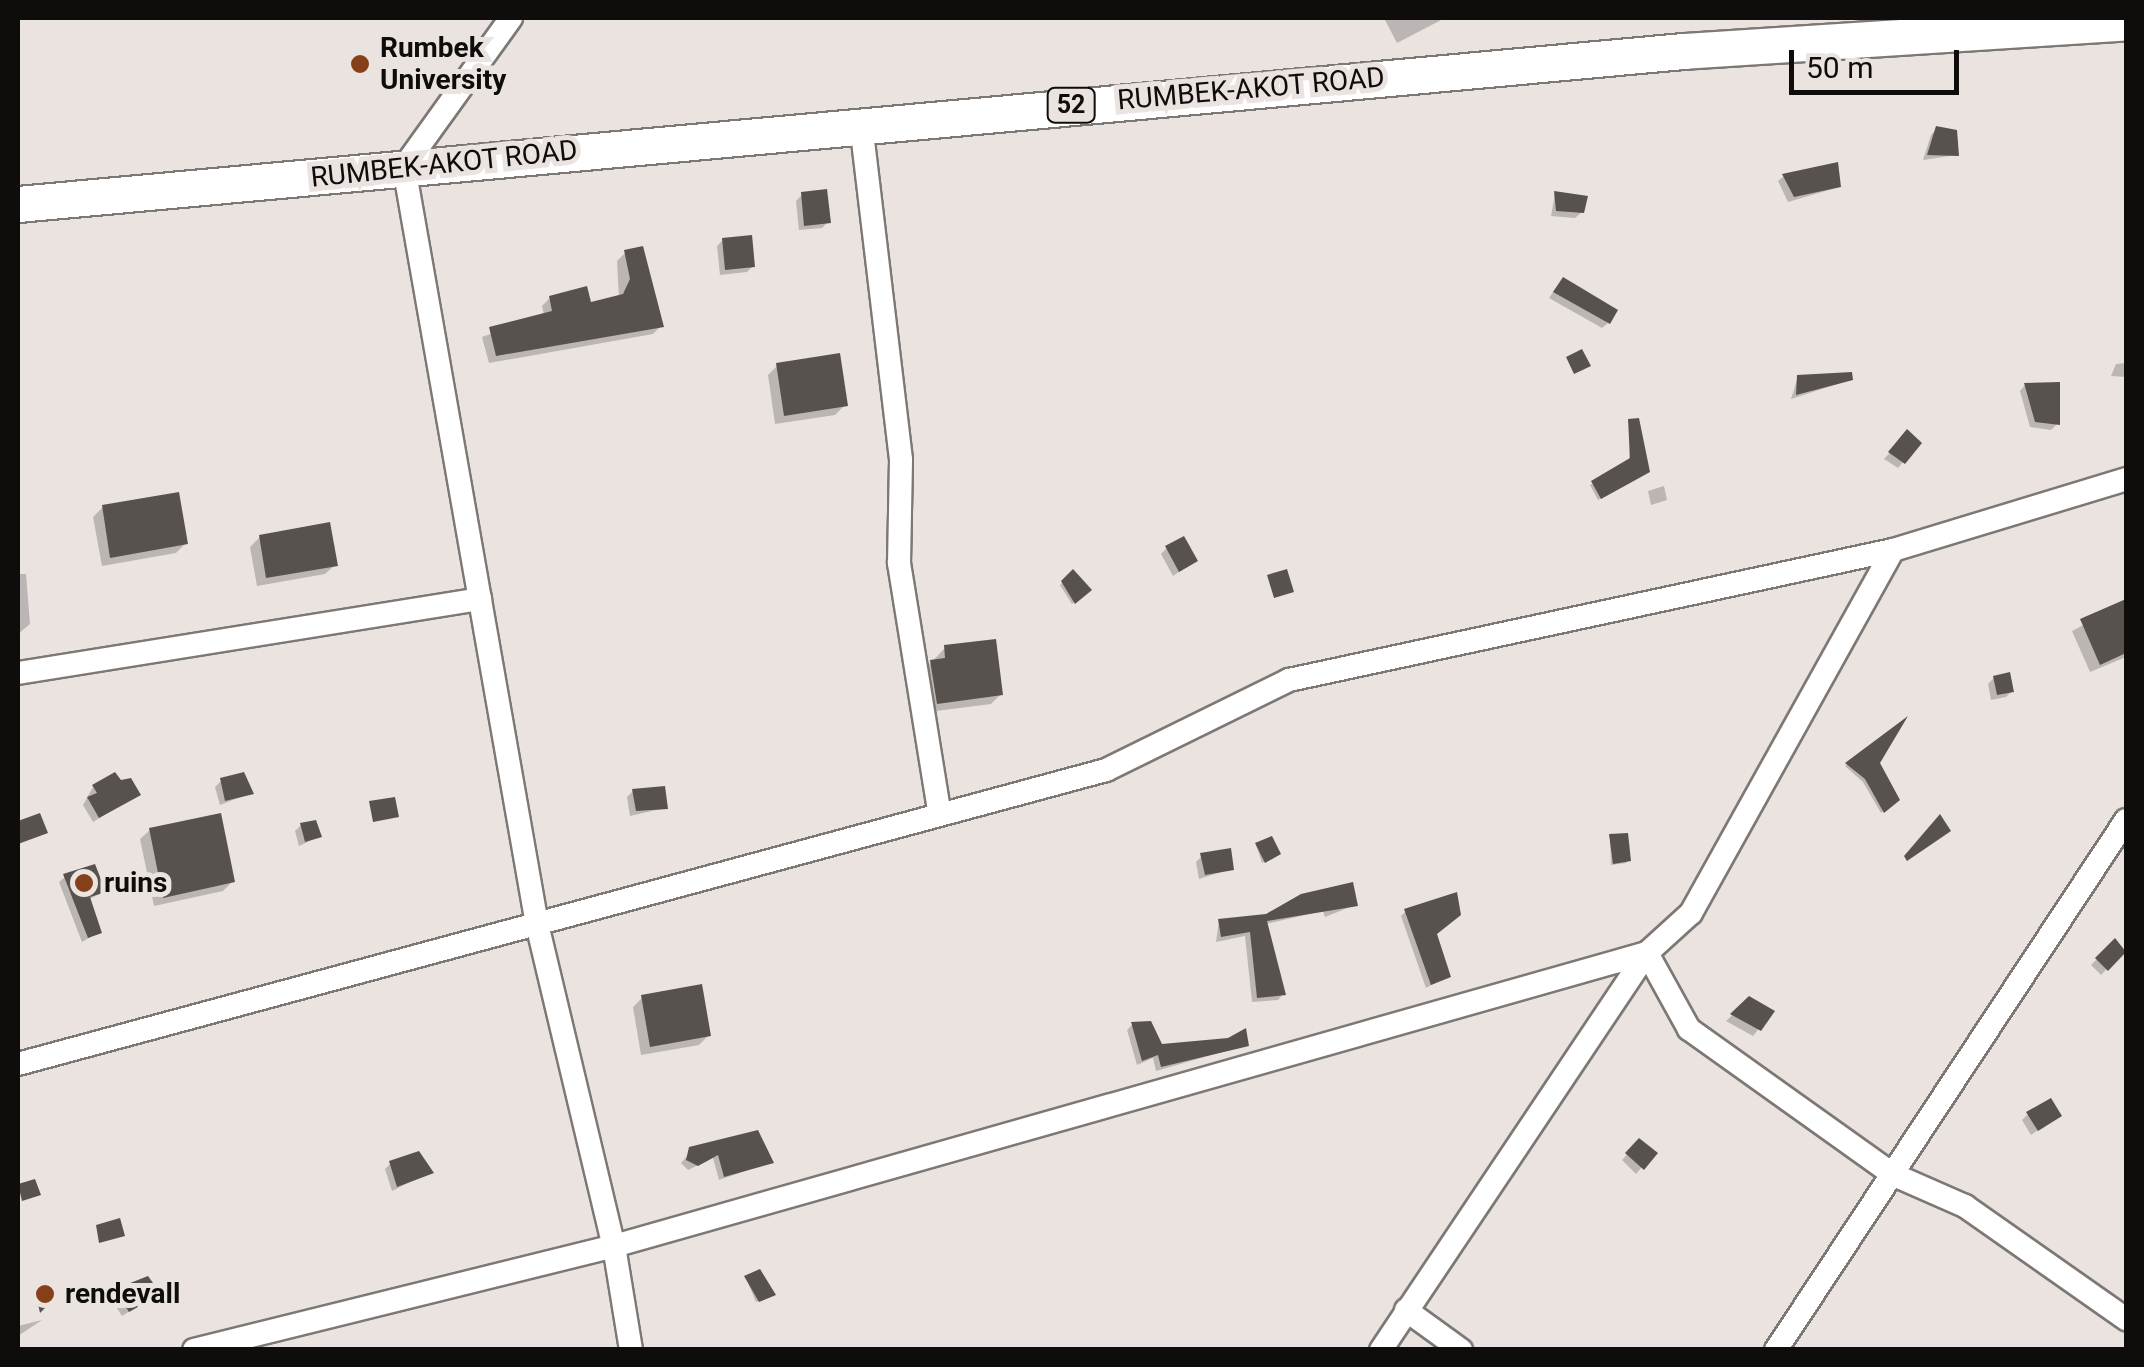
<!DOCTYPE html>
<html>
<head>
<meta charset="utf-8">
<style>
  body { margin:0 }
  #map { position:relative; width:2144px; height:1367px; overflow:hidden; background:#eae3e0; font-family:Roboto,sans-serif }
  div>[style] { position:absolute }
  .shadow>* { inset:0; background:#0003 }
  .building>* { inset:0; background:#58524f }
  .roads { filter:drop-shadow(2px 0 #7e7875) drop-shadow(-2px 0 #7e7875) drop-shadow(0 2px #7e7875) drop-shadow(0 -2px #7e7875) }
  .street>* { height:22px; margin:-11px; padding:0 11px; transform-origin:11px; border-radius:11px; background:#fff }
  .primary>* { height:35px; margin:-17.5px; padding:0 17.5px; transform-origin:17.5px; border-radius:17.5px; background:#fff }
  .dots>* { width:28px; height:28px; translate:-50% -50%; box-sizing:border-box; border:5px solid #eae3e0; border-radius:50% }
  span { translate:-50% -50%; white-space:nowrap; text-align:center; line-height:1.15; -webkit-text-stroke:10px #eae3e0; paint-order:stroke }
  .shield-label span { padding:2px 8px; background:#eae3e0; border:2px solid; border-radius:8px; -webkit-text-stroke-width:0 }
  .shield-label { font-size:25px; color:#0f0d0c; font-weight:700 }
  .poi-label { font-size:28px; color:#0f0d0c; font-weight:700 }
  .left { translate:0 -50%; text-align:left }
  .street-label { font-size:28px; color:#0f0d0c }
  .frame { position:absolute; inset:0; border:20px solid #0f0d0c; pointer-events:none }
  .scale { position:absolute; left:1789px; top:50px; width:170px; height:45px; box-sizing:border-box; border:5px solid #0f0d0c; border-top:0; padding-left:12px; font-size:30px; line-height:35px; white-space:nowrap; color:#0f0d0c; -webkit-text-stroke:8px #eae3e0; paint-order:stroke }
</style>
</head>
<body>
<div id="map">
  <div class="shadow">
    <i style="clip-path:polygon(1384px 18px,1445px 18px,1397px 43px)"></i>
    <i style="clip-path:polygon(1937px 129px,1956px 155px,1923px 160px,1931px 135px)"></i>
    <i style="clip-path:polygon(1784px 176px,1839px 187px,1788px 202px,1778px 181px)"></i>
    <i style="clip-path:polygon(1555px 194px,1582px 212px,1575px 218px,1551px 216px)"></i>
    <i style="clip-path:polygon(802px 195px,828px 222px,822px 228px,799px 230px,796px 201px)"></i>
    <i style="clip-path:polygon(723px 240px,753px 266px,747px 272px,720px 275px,717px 246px)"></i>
    <i style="clip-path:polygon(625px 253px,661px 326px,653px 334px,489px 363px,482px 337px,544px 315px,542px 306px,550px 298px,589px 305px,619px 298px,617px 261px)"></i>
    <i style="clip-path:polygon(1557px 286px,1608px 323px,1602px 328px,1549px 298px)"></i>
    <i style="clip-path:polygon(2126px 363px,2126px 377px,2111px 376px,2116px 364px)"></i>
    <i style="clip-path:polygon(777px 366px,845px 405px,835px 415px,775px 424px,768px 375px)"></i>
    <i style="clip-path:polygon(1798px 377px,1850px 380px,1791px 399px)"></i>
    <i style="clip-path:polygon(2025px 385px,2057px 424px,2051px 430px,2030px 427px,2020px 391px)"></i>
    <i style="clip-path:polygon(1630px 422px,1644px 473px,1598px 500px,1590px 485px,1629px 462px)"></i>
    <i style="clip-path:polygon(1908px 433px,1903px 462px,1898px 468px,1884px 459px)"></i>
    <i style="clip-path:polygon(1664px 486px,1667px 500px,1651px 505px,1648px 491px)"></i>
    <i style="clip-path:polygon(103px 507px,185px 544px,176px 553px,102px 566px,93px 517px)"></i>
    <i style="clip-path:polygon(260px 537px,335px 565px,325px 574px,257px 586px,250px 547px)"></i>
    <i style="clip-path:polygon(1167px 548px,1195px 561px,1173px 576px,1161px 554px)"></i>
    <i style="clip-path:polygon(1073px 572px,1089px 590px,1072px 604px,1060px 585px)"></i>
    <i style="clip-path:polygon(18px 574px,26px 574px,30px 624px,18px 634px)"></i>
    <i style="clip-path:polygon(2126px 602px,2126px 657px,2090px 672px,2072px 631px)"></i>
    <i style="clip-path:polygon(945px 648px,1001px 694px,991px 704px,928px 712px,922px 672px)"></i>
    <i style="clip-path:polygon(1994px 678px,2012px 691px,2006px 697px,1991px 700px,1988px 684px)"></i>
    <i style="clip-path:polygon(1900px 727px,1877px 763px,1897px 799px,1881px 813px,1863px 782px,1845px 766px)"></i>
    <i style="clip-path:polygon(221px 781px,251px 793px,220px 805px,215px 787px)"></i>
    <i style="clip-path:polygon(93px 787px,138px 794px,93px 822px,83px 805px)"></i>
    <i style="clip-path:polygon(633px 791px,665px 808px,630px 816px,627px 797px)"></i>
    <i style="clip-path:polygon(301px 825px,320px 836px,299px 846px,295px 831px)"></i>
    <i style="clip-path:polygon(150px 830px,232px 882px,223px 891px,154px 906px,140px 839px)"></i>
    <i style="clip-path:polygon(1610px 837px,1628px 860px,1626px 863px,1611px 865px)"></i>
    <i style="clip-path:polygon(1256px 845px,1276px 856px,1262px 863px)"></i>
    <i style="clip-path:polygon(1202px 856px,1231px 869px,1199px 879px,1196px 862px)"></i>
    <i style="clip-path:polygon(65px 877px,103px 892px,88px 900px,99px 932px,82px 942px,59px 882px)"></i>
    <i style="clip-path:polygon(1355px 905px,1325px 917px,1323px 911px,1265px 924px,1283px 994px,1278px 1000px,1252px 1002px,1245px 936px,1216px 942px,1219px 921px)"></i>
    <i style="clip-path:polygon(1406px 911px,1434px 934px,1448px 976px,1426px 988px,1401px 916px)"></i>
    <i style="clip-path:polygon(2115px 941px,2124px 951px,2101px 975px,2091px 965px)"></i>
    <i style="clip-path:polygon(643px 997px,708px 1036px,699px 1045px,641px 1055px,633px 1007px)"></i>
    <i style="clip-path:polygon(1749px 999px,1772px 1012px,1753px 1036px,1726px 1021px)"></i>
    <i style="clip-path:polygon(1132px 1025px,1160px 1047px,1246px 1045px,1156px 1071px,1153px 1058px,1137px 1065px,1127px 1030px)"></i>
    <i style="clip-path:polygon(2028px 1114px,2059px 1116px,2031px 1135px,2022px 1120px)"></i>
    <i style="clip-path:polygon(1639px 1141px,1654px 1153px,1636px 1174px,1622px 1160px)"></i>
    <i style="clip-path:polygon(694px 1148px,771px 1162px,719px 1180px,713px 1158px,688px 1170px,681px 1163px)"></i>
    <i style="clip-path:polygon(391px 1163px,430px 1172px,392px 1191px,385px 1169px)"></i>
    <i style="clip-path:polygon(746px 1278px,771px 1297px,756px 1302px)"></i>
    <i style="clip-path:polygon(147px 1279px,157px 1294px,122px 1316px,110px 1297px)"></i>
    <i style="clip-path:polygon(42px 1320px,18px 1336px,18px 1326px)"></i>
  </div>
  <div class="building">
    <i style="clip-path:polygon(1936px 126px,1957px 130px,1959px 156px,1927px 155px)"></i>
    <i style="clip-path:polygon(1838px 162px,1841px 187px,1794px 197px,1782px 174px)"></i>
    <i style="clip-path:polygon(827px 189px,831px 223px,804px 226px,801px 192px)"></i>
    <i style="clip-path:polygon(1554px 191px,1588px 196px,1584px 213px,1556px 211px)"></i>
    <i style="clip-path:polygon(752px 235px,755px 267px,725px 270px,722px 238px)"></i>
    <i style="clip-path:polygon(643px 246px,664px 327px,496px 356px,489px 327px,552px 311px,549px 296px,587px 286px,591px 302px,623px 294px,630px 279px,624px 250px)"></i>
    <i style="clip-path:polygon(1563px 277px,1618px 310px,1610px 324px,1553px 292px)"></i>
    <i style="clip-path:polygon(1582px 349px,1591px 366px,1574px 374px,1566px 357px)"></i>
    <i style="clip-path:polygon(840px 353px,848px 406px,784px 416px,776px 363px)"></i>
    <i style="clip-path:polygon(1852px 372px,1853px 380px,1796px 395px,1797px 375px)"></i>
    <i style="clip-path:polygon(2060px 382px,2060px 425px,2035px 422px,2024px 383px)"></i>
    <i style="clip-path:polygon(1639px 418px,1650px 472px,1601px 499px,1591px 481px,1630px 458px,1628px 419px)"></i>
    <i style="clip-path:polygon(1907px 429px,1922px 443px,1905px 464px,1888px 452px)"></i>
    <i style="clip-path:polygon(179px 492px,188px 544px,110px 558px,102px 505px)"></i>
    <i style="clip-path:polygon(330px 522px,338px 566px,266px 578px,259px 535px)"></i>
    <i style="clip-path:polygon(1184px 536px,1198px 561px,1179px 572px,1165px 546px)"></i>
    <i style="clip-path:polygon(1073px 569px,1092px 590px,1075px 604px,1061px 581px)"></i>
    <i style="clip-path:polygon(1287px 569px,1294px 592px,1274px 598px,1267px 575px)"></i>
    <i style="clip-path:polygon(2126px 599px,2126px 653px,2100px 665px,2080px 619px)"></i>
    <i style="clip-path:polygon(996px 639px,1003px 695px,937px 704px,930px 660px,945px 658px,944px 645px)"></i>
    <i style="clip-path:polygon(2010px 672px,2014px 692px,1997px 695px,1993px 676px)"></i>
    <i style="clip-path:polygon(1908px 716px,1880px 763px,1900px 800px,1884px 813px,1865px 779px,1845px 763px)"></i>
    <i style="clip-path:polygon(115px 772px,121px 780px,131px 778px,141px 795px,99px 818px,87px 797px,97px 793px,92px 785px)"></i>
    <i style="clip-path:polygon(244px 772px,254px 794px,225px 801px,220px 778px)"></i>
    <i style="clip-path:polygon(665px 786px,668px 809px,636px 811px,632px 789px)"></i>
    <i style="clip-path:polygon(395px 797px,399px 817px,373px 822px,369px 801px)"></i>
    <i style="clip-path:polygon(40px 813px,48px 833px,18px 844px,18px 821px)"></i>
    <i style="clip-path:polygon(221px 813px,235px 882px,163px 898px,149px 828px)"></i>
    <i style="clip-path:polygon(1940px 814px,1951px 831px,1907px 861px,1904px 856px)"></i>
    <i style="clip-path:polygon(316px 820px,322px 837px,305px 842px,300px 823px)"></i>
    <i style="clip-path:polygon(1628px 833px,1631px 861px,1613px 864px,1609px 834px)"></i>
    <i style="clip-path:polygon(1272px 836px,1281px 854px,1265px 863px,1255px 843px)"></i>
    <i style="clip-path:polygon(1231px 848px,1234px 870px,1205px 875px,1200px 853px)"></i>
    <i style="clip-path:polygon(95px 864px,106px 892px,90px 897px,102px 933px,88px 938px,63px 874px)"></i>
    <i style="clip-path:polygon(1353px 882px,1358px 906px,1267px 921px,1286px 995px,1257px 998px,1250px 932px,1221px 937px,1218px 919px,1266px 914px,1301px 894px)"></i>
    <i style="clip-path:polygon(1457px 892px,1461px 915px,1437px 934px,1451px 977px,1431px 985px,1404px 909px)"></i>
    <i style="clip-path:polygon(2115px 938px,2126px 952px,2108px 971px,2095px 958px)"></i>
    <i style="clip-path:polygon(702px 984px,711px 1036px,650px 1047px,641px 995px)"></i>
    <i style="clip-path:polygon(1749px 996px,1775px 1011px,1761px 1031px,1730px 1014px)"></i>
    <i style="clip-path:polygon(1151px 1021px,1162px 1044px,1228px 1038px,1246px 1028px,1249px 1046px,1161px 1067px,1158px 1055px,1142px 1061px,1131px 1022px)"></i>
    <i style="clip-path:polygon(2051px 1098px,2062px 1116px,2038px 1131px,2026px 1112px)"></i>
    <i style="clip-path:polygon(758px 1130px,774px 1163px,724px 1177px,718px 1155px,698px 1166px,686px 1160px,689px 1147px)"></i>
    <i style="clip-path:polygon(1639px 1138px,1658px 1153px,1644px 1170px,1625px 1153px)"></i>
    <i style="clip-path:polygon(419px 1151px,434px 1173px,397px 1187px,389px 1161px)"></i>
    <i style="clip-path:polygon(35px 1179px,41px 1195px,22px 1201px,18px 1184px)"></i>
    <i style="clip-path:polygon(120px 1218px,125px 1236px,99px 1243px,96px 1225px)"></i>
    <i style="clip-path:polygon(760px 1269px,776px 1295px,759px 1302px,744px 1276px)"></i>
    <i style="clip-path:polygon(148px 1276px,161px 1294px,129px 1312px,115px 1289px)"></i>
    <i style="clip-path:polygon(48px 1285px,54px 1299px,40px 1313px,35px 1290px)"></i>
  </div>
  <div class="roads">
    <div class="street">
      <i style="left:511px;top:18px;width:183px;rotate:125.7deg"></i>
      <i style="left:404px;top:167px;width:769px;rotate:80.04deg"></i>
      <i style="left:537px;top:924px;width:331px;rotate:76.6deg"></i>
      <i style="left:614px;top:1246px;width:105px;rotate:80.7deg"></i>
      <i style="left:861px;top:124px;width:338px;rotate:83.2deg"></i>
      <i style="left:901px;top:460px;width:103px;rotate:91.1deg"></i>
      <i style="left:899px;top:563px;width:250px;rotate:80.8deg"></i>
      <i style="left:18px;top:673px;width:468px;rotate:-9.1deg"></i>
      <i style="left:18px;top:1064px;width:1127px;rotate:-15.12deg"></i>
      <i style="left:1106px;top:770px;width:204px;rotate:-26.2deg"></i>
      <i style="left:1289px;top:680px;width:618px;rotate:-12.15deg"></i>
      <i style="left:1893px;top:550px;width:244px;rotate:-16.9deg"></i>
      <i style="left:1406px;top:1310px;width:68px;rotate:36deg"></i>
      <i style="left:194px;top:1350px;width:433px;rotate:-13.9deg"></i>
      <i style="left:614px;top:1246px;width:1074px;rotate:-15.84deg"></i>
      <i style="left:1647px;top:953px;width:87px;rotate:61.1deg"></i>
      <i style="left:1689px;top:1029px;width:249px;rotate:35.5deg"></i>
      <i style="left:1892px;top:1174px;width:80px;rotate:23.7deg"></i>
      <i style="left:1965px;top:1206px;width:197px;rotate:35.1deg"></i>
      <i style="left:1381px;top:1350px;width:478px;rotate:-56.2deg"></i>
      <i style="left:1647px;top:953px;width:59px;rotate:-42.3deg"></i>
      <i style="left:1691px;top:913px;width:415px;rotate:-60.9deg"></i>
      <i style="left:1776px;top:1350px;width:635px;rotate:-56.56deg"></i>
    </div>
    <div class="primary">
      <i style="left:18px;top:204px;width:1672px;rotate:-5.25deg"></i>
      <i style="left:1683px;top:51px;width:444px;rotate:-3.7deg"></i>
    </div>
  </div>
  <div class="dots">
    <i style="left:360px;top:64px;background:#853f19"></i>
    <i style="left:84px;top:883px;background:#853f19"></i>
    <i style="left:45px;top:1294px;background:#853f19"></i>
  </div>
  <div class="shield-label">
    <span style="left:1071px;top:105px">52</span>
  </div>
  <div class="poi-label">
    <span class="left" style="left:380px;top:64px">Rumbek<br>University</span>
    <span class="left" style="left:104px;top:883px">ruins</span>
    <span class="left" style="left:65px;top:1294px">rendevall</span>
  </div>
  <div class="street-label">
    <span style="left:1251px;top:89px;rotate:-5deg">RUMBEK-AKOT ROAD</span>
    <span style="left:444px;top:164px;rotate:-6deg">RUMBEK-AKOT ROAD</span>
  </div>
  <div class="frame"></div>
  <div class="scale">50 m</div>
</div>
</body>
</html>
